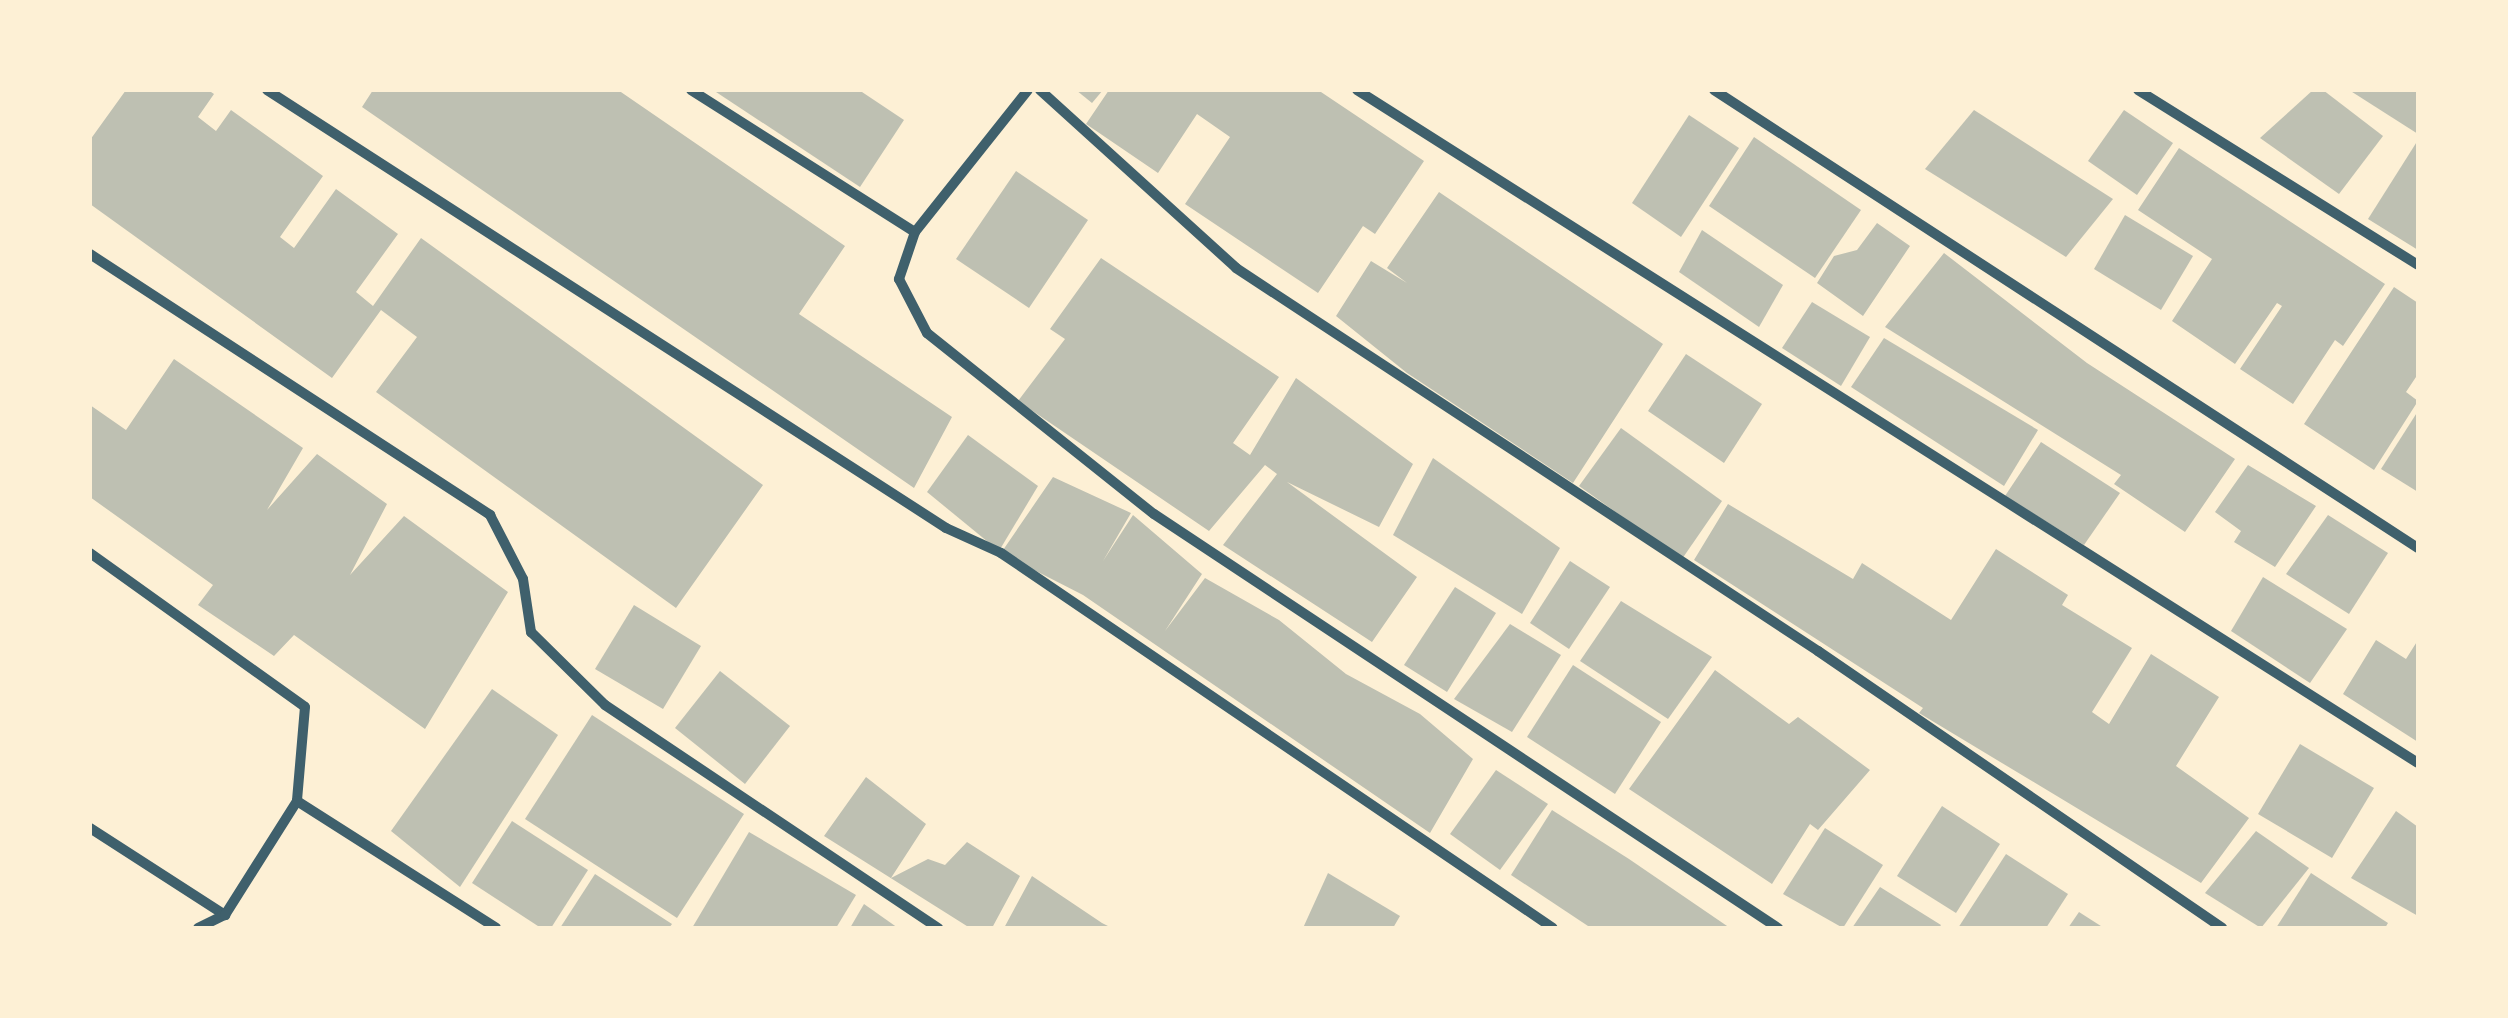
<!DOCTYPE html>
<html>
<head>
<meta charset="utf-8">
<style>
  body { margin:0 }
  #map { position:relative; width:2508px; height:1018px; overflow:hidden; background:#fdf0d5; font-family:Helvetica,sans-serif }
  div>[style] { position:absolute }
  .building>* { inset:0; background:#bec0b2 }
  .minor>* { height:10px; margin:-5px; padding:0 5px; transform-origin:5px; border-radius:5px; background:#3f606c }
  span { translate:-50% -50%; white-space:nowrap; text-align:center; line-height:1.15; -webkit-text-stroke:10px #fdf0d5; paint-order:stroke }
  .frame { position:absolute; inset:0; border:92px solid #fdf0d5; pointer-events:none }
</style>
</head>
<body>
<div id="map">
  <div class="building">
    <i style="clip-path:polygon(126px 90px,208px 90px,214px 94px,198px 117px,216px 131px,231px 110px,323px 176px,280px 237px,294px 248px,336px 189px,398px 234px,356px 292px,373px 306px,421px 238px,763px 485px,676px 608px,376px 392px,417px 337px,381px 310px,332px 378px,90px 204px,90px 140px)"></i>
    <i style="clip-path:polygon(373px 90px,618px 90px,845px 246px,799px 314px,952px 417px,914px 488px,362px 107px)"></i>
    <i style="clip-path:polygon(713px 90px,859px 90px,904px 120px,860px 187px)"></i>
    <i style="clip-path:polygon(1076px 90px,1103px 90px,1092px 103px)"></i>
    <i style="clip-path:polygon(1109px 90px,1318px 90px,1424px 161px,1375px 234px,1363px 226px,1318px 293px,1185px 204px,1230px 137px,1197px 114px,1158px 173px,1086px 124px)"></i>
    <i style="clip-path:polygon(2313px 90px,2323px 90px,2383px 136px,2339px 194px,2260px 138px)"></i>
    <i style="clip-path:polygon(2349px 90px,2418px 90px,2418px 134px)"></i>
    <i style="clip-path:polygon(1974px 110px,2113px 199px,2066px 257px,1925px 169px)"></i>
    <i style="clip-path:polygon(2124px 110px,2173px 143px,2137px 195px,2088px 161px)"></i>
    <i style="clip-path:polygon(1689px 115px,1739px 148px,1681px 237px,1632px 203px)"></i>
    <i style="clip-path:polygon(1754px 137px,1861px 210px,1815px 278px,1709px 206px)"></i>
    <i style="clip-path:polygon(2418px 140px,2418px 250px,2368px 219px)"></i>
    <i style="clip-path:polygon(2179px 148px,2385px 284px,2343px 346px,2335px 340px,2293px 404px,2240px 369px,2282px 306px,2277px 303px,2235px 364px,2172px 321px,2212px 259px,2138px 210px)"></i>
    <i style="clip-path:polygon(1016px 171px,1088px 220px,1029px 308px,956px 259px)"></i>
    <i style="clip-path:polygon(1439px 192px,1663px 344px,1573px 483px,1407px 373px,1336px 316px,1371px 261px,1407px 283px,1387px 268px)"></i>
    <i style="clip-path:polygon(2125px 215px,2193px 256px,2161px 310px,2094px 269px)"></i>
    <i style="clip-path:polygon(1877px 223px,1910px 246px,1863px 316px,1817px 283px,1834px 256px,1857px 250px)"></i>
    <i style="clip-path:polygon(1702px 230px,1783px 285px,1759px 327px,1679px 272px)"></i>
    <i style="clip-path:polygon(1944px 253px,2087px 363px,2235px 459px,2185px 532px,2114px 484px,2121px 475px,1885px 327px)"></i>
    <i style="clip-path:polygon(1101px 258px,1279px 377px,1233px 443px,1250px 455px,1296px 378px,1413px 464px,1379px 527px,1287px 482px,1417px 577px,1372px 642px,1223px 545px,1277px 474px,1265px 465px,1209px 531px,1018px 401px,1065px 339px,1050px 329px)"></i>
    <i style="clip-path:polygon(2394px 287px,2418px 303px,2418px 374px,2406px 392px,2418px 401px,2374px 470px,2304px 424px)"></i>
    <i style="clip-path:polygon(1812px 302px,1870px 337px,1841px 386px,1782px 348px)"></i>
    <i style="clip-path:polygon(1884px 338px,2038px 430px,2004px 486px,1851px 387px)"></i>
    <i style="clip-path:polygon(1686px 354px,1762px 404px,1724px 463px,1648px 411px)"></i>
    <i style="clip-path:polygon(174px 359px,303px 448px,267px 510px,317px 454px,387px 504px,350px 575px,404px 516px,508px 592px,425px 729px,294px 635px,274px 656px,198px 605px,213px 585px,90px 497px,90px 405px,126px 430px)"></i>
    <i style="clip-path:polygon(2418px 411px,2418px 492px,2381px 469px)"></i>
    <i style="clip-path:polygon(1621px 428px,1722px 501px,1682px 559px,1579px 486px)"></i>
    <i style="clip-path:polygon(968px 435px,1038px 486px,999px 551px,927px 492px)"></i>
    <i style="clip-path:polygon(2041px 442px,2120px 493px,2084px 545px,2005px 496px)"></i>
    <i style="clip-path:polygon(1433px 458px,1560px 548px,1522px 614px,1393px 535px)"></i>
    <i style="clip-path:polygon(2248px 465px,2316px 506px,2275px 567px,2234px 542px,2241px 531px,2215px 512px)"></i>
    <i style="clip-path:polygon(1053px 477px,1131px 513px,1103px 561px,1133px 515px,1202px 574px,1165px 631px,1205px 578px,1279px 620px,1346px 674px,1420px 714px,1473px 759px,1430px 833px,1083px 595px,1001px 553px)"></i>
    <i style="clip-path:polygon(1728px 504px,1853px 579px,1862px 563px,1951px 620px,1996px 549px,2068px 595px,2062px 605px,2132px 648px,2092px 712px,2109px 724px,2151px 654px,2219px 697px,2176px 766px,2249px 818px,2201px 883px,1919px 713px,1923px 708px,1694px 560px)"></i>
    <i style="clip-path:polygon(2328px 515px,2388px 553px,2349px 614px,2286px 574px)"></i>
    <i style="clip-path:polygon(1570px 561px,1610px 587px,1569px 649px,1530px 623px)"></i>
    <i style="clip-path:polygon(2263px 577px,2347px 629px,2310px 683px,2231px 631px)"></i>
    <i style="clip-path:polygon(1455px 587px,1496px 613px,1447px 692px,1404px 665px)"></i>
    <i style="clip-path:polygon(1621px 601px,1712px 657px,1668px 719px,1580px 661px)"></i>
    <i style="clip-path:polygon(634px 605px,701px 646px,663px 709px,595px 669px)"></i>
    <i style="clip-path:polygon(1510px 624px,1561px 655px,1512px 732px,1454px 699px)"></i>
    <i style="clip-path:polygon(2376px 640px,2406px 659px,2418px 640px,2418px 742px,2343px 694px)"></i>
    <i style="clip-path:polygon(1573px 665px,1661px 722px,1615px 794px,1527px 737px)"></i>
    <i style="clip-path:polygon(1715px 670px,1789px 724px,1798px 717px,1870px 770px,1818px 830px,1810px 824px,1772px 884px,1629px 789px)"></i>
    <i style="clip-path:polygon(720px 671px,790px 726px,745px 784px,675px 728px)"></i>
    <i style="clip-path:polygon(492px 689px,558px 735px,460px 887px,391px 831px)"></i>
    <i style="clip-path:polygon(592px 715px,744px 814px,677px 918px,525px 819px)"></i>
    <i style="clip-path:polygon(2300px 744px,2374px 788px,2332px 858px,2258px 814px)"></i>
    <i style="clip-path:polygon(1496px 770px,1548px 804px,1500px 870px,1450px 834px)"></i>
    <i style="clip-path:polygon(866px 777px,926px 824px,891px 878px,928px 859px,945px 865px,967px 842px,1020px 876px,992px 928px,970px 928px,824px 836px)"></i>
    <i style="clip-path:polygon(1942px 806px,2000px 844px,1956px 913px,1897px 876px)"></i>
    <i style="clip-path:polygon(1552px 810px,1629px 859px,1730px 928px,1591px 928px,1511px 875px)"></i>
    <i style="clip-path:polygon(2396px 811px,2418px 827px,2418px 916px,2351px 878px)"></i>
    <i style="clip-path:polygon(512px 821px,588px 870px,551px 928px,541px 928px,472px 883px)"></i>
    <i style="clip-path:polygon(1825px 828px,1883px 865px,1843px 928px,1783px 894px)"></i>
    <i style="clip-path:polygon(2256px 831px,2309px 868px,2261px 928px,2205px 893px)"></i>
    <i style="clip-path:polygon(749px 832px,856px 895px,836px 928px,692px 928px)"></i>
    <i style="clip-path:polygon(2006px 854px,2068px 894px,2046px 928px,1958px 928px)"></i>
    <i style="clip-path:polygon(1328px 873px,1400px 916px,1393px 928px,1303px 928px)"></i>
    <i style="clip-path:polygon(2311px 873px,2388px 923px,2385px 928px,2276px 928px)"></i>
    <i style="clip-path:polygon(595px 874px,672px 924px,669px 928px,560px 928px)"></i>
    <i style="clip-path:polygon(1032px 876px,1102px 923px,1112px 928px,1004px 928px)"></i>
    <i style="clip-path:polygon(1880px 887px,1941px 925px,1939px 928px,1852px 928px)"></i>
    <i style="clip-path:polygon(864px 904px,898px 928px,850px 928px)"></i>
    <i style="clip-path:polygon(2079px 912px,2104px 928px,2068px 928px)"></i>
  </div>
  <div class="minor">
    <i style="left:267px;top:90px;width:808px;rotate:32.82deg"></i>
    <i style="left:946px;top:528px;width:60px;rotate:24.4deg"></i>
    <i style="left:1001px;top:553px;width:667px;rotate:34.19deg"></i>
    <i style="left:691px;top:90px;width:265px;rotate:32.4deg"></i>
    <i style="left:915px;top:232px;width:50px;rotate:108.8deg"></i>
    <i style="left:899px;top:279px;width:61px;rotate:62.6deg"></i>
    <i style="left:927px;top:333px;width:290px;rotate:38.6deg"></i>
    <i style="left:1154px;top:514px;width:749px;rotate:33.56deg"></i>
    <i style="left:1040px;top:90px;width:265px;rotate:42.2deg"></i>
    <i style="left:1236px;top:268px;width:697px;rotate:33.35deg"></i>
    <i style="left:1818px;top:651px;width:490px;rotate:34.4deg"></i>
    <i style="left:1357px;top:90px;width:1256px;rotate:32.39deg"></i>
    <i style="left:1714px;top:90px;width:840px;rotate:33.05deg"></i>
    <i style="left:2138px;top:90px;width:330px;rotate:32deg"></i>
    <i style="left:915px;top:232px;width:181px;rotate:-51.5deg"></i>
    <i style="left:90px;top:254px;width:478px;rotate:33.1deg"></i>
    <i style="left:490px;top:515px;width:72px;rotate:62.7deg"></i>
    <i style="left:523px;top:579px;width:54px;rotate:81.4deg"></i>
    <i style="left:531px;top:632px;width:104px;rotate:44.6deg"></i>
    <i style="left:605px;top:705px;width:401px;rotate:33.8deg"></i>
    <i style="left:90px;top:553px;width:264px;rotate:35.6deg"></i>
    <i style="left:305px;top:707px;width:94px;rotate:94.9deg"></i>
    <i style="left:297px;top:801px;width:236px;rotate:32.5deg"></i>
    <i style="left:90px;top:828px;width:161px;rotate:32.8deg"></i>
    <i style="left:198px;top:928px;width:30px;rotate:-26deg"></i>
    <i style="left:225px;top:915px;width:135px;rotate:-57.7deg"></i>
  </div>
  <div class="frame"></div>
</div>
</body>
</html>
